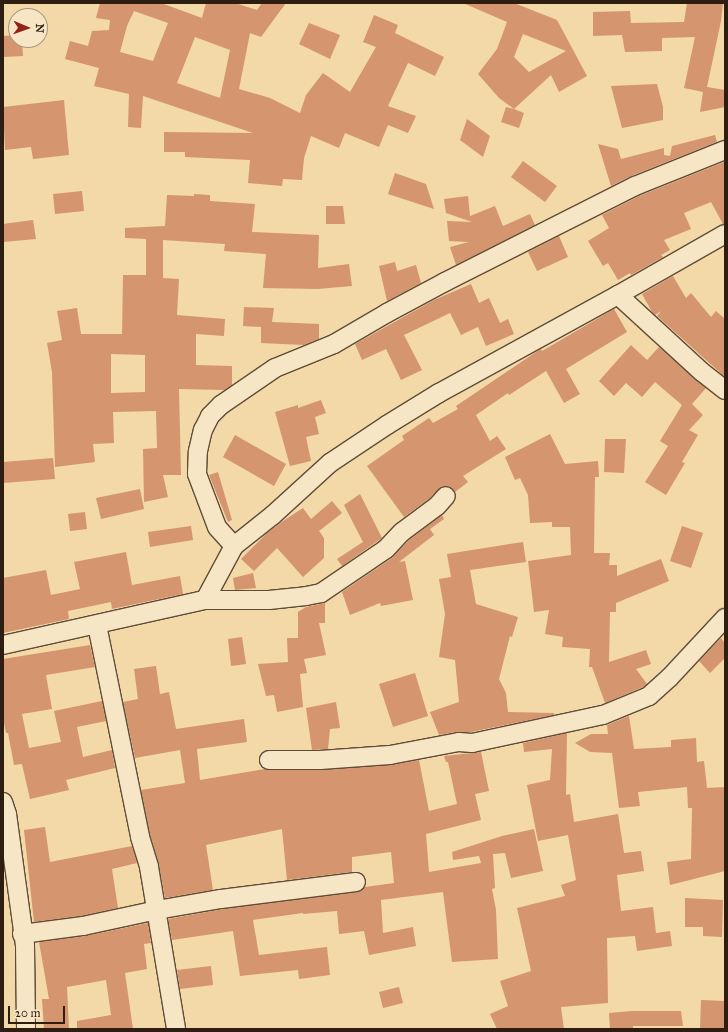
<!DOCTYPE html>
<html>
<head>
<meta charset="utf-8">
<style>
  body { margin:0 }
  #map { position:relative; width:728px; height:1032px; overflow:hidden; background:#f3d8a8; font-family:"IM FELL Great Primer",serif }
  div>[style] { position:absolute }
  .building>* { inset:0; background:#d4956f }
  .roads { filter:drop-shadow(1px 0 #5f4c37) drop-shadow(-1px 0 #5f4c37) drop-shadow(0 1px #5f4c37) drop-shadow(0 -1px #5f4c37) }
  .street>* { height:18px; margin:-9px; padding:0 9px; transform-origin:9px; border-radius:9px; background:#f7e6c6 }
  span { translate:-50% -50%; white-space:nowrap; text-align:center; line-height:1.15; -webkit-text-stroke:3px #f7e6c6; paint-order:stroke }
  .frame { position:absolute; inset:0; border:4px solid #2e1d11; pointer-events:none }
  .north { position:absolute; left:8px; top:8px; width:40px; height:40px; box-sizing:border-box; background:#f7e6c6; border:1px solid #a7967e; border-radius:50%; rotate:92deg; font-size:11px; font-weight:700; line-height:16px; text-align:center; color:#2e1d11 }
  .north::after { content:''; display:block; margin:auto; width:14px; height:18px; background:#8f2418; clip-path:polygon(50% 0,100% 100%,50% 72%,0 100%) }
  .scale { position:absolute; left:8px; top:1006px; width:57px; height:18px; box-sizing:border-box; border:2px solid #2e1d11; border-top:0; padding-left:5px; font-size:12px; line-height:14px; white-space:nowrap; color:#2e1d11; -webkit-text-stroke:3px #f7e6c6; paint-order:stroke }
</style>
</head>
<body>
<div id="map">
  <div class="building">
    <i style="clip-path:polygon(evenodd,100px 3px,161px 3px,202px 18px,206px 3px,235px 3px,257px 10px,262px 3px,286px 3px,261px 37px,250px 33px,239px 89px,270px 98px,300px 113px,306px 95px,323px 73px,350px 92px,376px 47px,363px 42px,374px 15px,398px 25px,395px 33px,444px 57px,435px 76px,408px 63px,388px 106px,416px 116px,408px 133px,388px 125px,379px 147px,345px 133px,339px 148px,311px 136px,304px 158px,302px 180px,283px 179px,282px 186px,248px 183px,250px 160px,185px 157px,185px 152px,164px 152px,164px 132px,253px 133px,143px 96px,141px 128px,128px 127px,129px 94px,94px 86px,99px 68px,65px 59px,70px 41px,88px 46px,92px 31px,109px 30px,110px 20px,96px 18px,100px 3px,134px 11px,168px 23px,153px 61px,120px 52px,127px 26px,134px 11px,100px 3px,195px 37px,230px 50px,220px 98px,177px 83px,195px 37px)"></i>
    <i style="clip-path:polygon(evenodd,463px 3px,514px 3px,557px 20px,587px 76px,559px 92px,551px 75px,514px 109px,524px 113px,519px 128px,501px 122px,506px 107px,514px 109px,499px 98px,478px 74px,497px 49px,507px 22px,463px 3px,523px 34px,566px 51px,529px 72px,514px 57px,523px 34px)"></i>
    <i style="clip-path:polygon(687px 3px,723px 3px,721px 21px,707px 87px,725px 90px,725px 107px,700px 112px,703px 92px,684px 88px,695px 37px,662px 38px,662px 51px,625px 52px,622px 35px,593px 36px,593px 12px,630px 11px,631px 23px,684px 22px)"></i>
    <i style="clip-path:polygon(309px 23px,340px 35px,330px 59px,299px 44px)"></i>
    <i style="clip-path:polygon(16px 35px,16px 40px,22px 40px,23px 56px,3px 57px,3px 36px)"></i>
    <i style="clip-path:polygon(657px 84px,663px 107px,663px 120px,622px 128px,611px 86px)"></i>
    <i style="clip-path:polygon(64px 100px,69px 155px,33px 159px,31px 147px,5px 150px,3px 107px)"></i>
    <i style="clip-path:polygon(467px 119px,490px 136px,483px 157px,460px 140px)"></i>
    <i style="clip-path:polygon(715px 135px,717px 142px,631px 176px,611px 186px,598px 144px,618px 149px,621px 159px,664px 148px,664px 155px,670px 156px,672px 146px)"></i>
    <i style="clip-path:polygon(523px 161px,557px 186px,545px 202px,511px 177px)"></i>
    <i style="clip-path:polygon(724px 162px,725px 224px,723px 224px,711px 202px,684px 213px,691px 229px,664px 240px,670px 250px,661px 255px,663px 257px,631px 275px,630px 273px,618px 280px,608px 263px,603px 266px,588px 241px,609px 228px,602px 215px,639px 196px)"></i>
    <i style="clip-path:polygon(395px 173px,426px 184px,434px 209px,388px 194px)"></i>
    <i style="clip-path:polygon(82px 191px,84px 211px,55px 214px,53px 194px)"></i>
    <i style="clip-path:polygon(evenodd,194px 194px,210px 195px,210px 201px,255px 204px,252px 232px,319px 235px,318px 268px,349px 264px,352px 286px,318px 289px,263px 288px,266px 254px,224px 251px,225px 244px,163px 240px,163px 278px,179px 279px,177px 315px,225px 319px,224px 336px,196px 334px,196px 365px,232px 366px,232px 385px,225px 390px,179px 389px,181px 475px,163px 475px,168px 497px,144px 502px,143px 449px,157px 448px,156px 411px,113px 412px,114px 443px,93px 444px,95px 462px,55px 467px,52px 372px,47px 343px,62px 340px,57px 311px,77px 308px,81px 334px,122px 334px,123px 275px,146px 275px,146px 239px,125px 238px,125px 228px,165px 226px,167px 195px,194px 196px,194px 194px,111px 354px,145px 355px,145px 392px,111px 393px,111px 354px)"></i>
    <i style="clip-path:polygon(468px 196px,470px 216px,495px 206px,503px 226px,530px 214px,535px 225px,456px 265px,450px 247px,469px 242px,449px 241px,447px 221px,472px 222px,446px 213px,444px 199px)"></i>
    <i style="clip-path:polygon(326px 206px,343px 206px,345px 224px,326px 224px)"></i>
    <i style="clip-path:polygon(33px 220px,36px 239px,3px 242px,3px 224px)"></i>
    <i style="clip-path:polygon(559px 236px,568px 257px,537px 271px,528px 252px)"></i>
    <i style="clip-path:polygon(395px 262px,397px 271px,416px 265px,421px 283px,387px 301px,379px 266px)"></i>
    <i style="clip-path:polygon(673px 276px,686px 298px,691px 293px,711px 317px,716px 311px,725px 319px,725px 377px,657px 316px,661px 311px,655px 315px,652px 312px,642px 294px)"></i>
    <i style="clip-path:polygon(471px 284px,479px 303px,489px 298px,500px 323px,508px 319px,514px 334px,486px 346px,478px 327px,461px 335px,450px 313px,404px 335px,422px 370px,401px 380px,386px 349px,362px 360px,355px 344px,434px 300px)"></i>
    <i style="clip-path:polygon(244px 307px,274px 308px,272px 322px,319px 324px,319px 339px,304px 345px,261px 343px,261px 327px,243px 326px)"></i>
    <i style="clip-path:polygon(614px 309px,627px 332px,566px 369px,580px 394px,564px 403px,546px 371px,509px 395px,508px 393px,476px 415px,490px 441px,497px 436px,506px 449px,463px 476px,468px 482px,455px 492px,449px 486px,442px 486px,430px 498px,404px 517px,367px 466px,404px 440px,402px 436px,429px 418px,433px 423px,458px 409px,456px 406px,536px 352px,541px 349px,542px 351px)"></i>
    <i style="clip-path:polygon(631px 345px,647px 360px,659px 347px,706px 388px,692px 404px,703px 415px,689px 430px,698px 435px,682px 462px,685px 463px,666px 495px,645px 482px,668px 446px,660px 441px,682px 405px,655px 382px,642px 397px,626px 383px,614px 396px,599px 381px)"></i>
    <i style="clip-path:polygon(321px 400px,326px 413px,315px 417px,319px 434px,306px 437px,311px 461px,290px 466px,275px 412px,298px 405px,298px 408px)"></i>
    <i style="clip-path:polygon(550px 434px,565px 464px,598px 461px,599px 477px,595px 477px,594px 553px,610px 553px,609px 565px,617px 565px,617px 576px,661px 559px,669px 581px,616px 603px,616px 612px,610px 612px,609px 662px,646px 650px,651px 664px,636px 669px,647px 684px,643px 687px,605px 703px,592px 667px,589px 667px,590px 649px,562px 647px,563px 637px,545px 634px,549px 610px,534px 612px,528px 561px,571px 555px,570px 527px,552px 527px,552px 522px,530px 523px,528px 495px,520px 478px,515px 480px,505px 457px)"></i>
    <i style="clip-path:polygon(235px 435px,286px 464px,274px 486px,223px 457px)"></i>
    <i style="clip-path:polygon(605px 439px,626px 439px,624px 473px,604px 472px)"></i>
    <i style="clip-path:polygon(53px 458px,55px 479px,3px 483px,3px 462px)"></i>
    <i style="clip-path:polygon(218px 472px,232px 520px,228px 522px,209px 475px)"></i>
    <i style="clip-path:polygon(140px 489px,144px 509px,101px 519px,96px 498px)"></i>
    <i style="clip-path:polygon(360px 494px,382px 538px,342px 566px,337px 559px,363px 542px,344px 505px)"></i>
    <i style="clip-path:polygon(332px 501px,342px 513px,319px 531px,324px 538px,324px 558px,303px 577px,277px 548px,254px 571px,241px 559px,267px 533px,283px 521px,303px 508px,311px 519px)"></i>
    <i style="clip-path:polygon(85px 512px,87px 529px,70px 531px,68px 514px)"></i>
    <i style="clip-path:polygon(442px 515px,444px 519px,430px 529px,434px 535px,399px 562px,405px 561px,413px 600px,381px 606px,380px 603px,350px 615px,342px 592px,392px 558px,409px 540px)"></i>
    <i style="clip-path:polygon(191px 526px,193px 540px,150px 547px,148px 532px)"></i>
    <i style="clip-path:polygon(682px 526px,703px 533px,691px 568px,670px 561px)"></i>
    <i style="clip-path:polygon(523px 542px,526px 562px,470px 570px,476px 604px,518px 617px,512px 637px,510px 636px,499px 679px,506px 693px,508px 712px,554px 713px,554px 715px,471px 732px,457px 732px,439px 735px,430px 712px,459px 702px,455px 660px,439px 657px,445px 614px,439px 579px,451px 577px,447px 554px)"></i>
    <i style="clip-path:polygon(126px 552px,132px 585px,180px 576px,183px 594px,112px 609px,111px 602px,68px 611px,69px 619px,3px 633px,3px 578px,46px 570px,51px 595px,80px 589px,74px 562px)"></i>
    <i style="clip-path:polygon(253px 573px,256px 588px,235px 590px,233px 578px)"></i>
    <i style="clip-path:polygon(325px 603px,325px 623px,319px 623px,326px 655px,304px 659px,307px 673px,300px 674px,303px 707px,277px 712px,274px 695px,266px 696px,258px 664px,288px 662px,287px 638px,298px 638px,298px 612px,306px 607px)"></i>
    <i style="clip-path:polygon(242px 637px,246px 664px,231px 666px,228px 639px)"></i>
    <i style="clip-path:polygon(721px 638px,725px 643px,725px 658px,710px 673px,699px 661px)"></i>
    <i style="clip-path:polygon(90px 645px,95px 667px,46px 675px,52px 709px,22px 714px,29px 748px,61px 742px,54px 711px,102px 701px,106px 721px,77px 727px,83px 757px,112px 750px,115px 768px,66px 780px,69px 790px,30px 799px,22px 764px,14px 765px,8px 733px,6px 733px,3px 718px,3px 659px)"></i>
    <i style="clip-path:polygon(156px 666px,160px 694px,169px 692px,176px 729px,244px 719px,247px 742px,197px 749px,200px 780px,265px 769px,321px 770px,391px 765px,419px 760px,429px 811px,457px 804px,448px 762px,446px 762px,444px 756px,481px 752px,489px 791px,475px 794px,481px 820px,426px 834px,429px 872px,481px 863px,479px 856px,453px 860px,452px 852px,502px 836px,534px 829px,543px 871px,511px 878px,505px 853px,493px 854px,495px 888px,492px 889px,496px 910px,498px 959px,452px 962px,443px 892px,381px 900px,383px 933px,413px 927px,416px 946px,369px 955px,364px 931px,339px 934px,337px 911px,303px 914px,303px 913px,253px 920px,259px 955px,327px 947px,330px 975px,299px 979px,298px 970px,240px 976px,233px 931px,172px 940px,168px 919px,223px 909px,357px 892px,365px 887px,394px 883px,391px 852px,352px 857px,352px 872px,287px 880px,282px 829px,206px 845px,213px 890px,165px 898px,159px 865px,150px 834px,141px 790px,185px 783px,180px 750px,135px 758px,123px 702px,138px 699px,134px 669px)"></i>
    <i style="clip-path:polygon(415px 673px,428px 716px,393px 727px,379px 684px)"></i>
    <i style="clip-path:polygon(336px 702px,340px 728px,330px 729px,328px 749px,312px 750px,306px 708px)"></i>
    <i style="clip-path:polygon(629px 716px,634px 749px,671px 747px,671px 740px,696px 738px,697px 762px,704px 761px,707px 788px,725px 787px,724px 846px,725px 846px,725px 871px,670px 885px,667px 862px,691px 859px,692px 808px,688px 808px,687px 787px,638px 792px,640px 806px,619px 808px,612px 753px,590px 752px,575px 743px,591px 734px,608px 734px,607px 725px)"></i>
    <i style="clip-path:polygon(567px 733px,566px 795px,570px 794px,574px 822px,618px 814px,624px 853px,641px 851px,644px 871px,617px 875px,621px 911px,653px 907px,656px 933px,670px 931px,672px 946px,637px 951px,635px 936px,607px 938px,608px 1003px,561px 1007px,564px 1029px,497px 1029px,490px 1014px,508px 1006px,500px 981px,531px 971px,517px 908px,565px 896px,561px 885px,576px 880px,568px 835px,538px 841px,527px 785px,550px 780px,552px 749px,524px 752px,523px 743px)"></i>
    <i style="clip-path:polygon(45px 827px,50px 862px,132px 846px,137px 863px,112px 869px,118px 908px,81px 916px,34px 922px,24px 830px)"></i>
    <i style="clip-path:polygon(685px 898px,723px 900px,722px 937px,703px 936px,703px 927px,685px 927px)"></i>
    <i style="clip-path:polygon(148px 923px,151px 943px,144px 944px,147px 969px,125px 973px,133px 1029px,77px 1029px,77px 1021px,111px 1015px,106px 980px,67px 987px,69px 1029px,44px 1029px,42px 999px,49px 999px,39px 942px,85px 936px)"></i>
    <i style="clip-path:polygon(211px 966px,213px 985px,180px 989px,177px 970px)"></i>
    <i style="clip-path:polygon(399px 987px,403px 1003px,383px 1008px,379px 992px)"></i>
    <i style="clip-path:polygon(701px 1000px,725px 1001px,725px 1029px,700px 1029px)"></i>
    <i style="clip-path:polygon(632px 1011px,681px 1011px,683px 1026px,633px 1026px,633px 1029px,610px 1029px,609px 1013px)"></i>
  </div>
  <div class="roads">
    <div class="street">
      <i style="left:618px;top:295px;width:114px;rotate:42.5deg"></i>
      <i style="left:702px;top:372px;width:29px;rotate:38deg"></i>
      <i style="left:234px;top:546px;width:25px;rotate:-132deg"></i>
      <i style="left:217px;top:527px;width:57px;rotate:-110.7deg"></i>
      <i style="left:197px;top:474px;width:23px;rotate:-88deg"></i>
      <i style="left:198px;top:451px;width:22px;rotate:-77deg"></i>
      <i style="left:203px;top:430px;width:16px;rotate:-63deg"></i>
      <i style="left:210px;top:416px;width:16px;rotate:-45deg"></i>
      <i style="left:221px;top:405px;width:65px;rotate:-34.4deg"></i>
      <i style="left:275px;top:368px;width:64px;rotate:-22.1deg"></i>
      <i style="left:334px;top:344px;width:61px;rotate:-30.3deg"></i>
      <i style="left:387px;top:313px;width:66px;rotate:-28.1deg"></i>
      <i style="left:445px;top:282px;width:213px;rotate:-26.8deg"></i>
      <i style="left:635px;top:186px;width:97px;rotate:-21.8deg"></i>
      <i style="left:205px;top:600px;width:64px"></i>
      <i style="left:269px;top:600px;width:37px;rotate:-6deg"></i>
      <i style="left:306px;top:596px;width:15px;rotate:-11deg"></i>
      <i style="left:321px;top:593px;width:78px;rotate:-34.1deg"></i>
      <i style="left:386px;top:549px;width:23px;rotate:-47deg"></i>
      <i style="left:402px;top:532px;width:44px;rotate:-36.6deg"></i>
      <i style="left:437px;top:506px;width:13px;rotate:-48deg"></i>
      <i style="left:97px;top:625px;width:216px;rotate:78.5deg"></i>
      <i style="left:140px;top:837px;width:31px;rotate:73deg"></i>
      <i style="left:149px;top:867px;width:164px;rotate:80.5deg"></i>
      <i style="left:3px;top:645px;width:207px;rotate:-12.6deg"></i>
      <i style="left:205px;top:600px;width:61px;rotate:-61.8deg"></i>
      <i style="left:234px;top:546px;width:50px;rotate:-38.5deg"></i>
      <i style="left:273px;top:515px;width:77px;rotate:-42.4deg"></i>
      <i style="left:330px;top:463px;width:69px;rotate:-33.7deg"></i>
      <i style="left:387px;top:425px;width:61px;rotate:-31.6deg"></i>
      <i style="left:439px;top:393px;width:204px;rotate:-28.7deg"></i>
      <i style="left:618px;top:295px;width:123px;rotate:-29.7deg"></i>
      <i style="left:269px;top:760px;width:51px"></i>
      <i style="left:320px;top:760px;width:70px;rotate:-4.1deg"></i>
      <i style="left:390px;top:755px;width:70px;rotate:-10.7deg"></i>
      <i style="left:459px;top:742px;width:13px;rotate:4deg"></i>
      <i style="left:472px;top:743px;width:134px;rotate:-12.1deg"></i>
      <i style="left:603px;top:715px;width:50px;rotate:-22.4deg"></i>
      <i style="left:649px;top:696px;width:28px;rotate:-42deg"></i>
      <i style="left:670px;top:677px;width:81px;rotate:-47deg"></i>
      <i style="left:3px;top:802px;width:13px;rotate:72deg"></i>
      <i style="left:7px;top:814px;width:132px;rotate:82.2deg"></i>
      <i style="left:25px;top:945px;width:84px;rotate:89.3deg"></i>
      <i style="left:22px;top:934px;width:62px;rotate:-7.5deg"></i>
      <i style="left:83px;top:926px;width:76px;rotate:-12.2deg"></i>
      <i style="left:157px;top:910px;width:65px;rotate:-9.8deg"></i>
      <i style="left:221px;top:899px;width:136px;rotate:-7.2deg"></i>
    </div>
  </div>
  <div class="frame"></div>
  <div class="north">N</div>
  <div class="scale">20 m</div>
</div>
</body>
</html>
